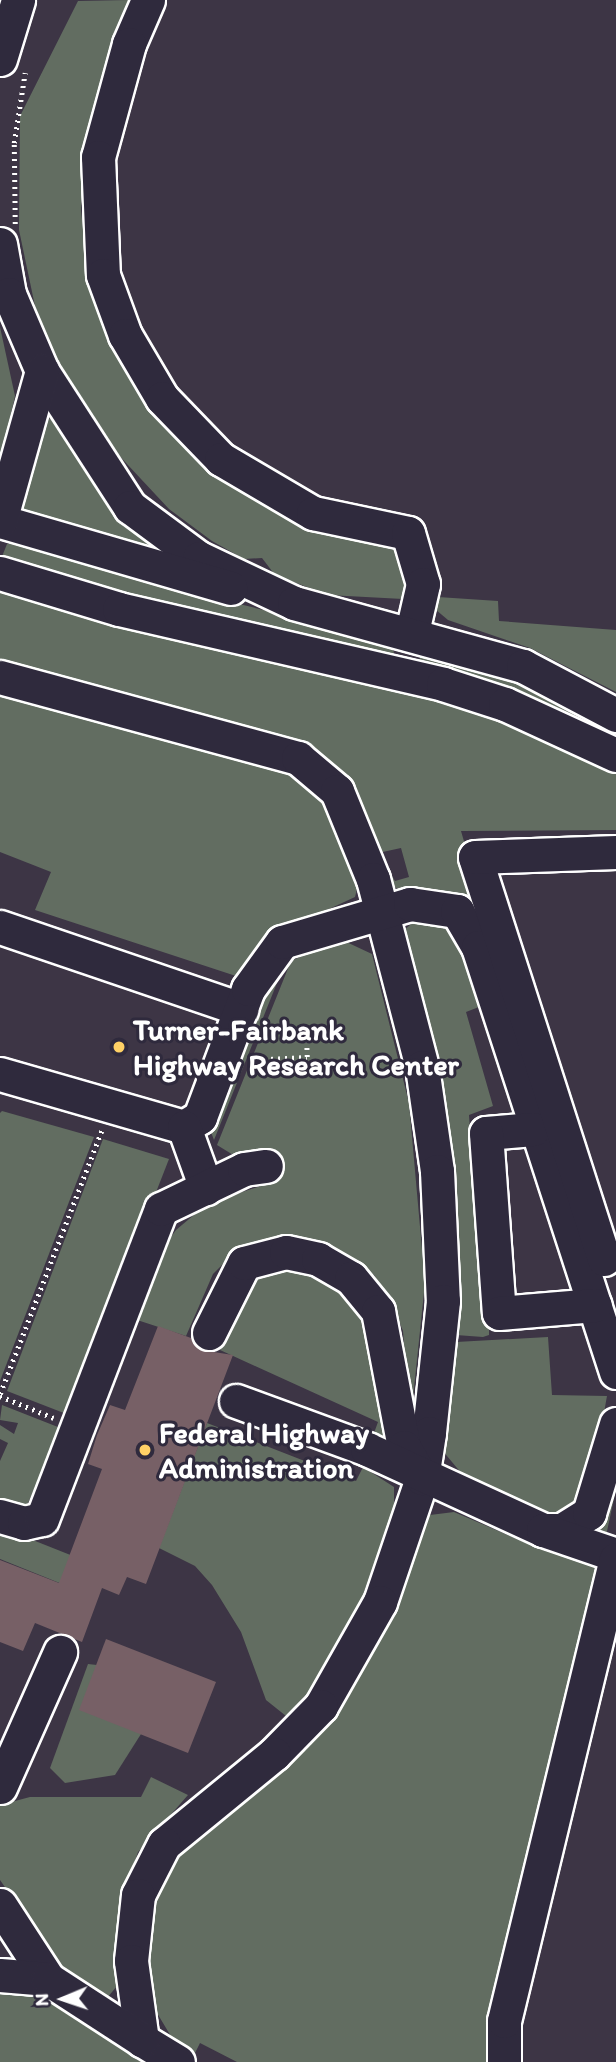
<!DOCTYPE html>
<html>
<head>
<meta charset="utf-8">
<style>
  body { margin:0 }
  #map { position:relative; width:616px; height:2062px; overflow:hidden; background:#3d3545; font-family:Itim,sans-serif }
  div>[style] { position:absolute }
  .green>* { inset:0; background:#626d61 }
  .building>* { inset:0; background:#776066 }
  .path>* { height:4.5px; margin-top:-2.25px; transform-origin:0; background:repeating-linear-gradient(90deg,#fff 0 2px,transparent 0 7px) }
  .roads { filter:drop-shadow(2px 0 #fff) drop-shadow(-2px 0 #fff) drop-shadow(0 2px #fff) drop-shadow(0 -2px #fff) }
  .minor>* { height:33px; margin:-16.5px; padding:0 16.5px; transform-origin:16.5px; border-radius:16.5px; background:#2f2a3d }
  .dots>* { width:19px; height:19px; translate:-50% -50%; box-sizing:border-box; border:4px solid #2f2a3d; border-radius:50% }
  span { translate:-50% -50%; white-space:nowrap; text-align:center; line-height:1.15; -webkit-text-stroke:6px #2f2a3d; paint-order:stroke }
  .poi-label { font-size:30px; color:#fff; font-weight:700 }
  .left { translate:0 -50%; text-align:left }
  .north { position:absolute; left:28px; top:1964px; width:70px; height:70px; -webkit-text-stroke:5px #2f2a3d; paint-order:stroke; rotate:268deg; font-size:19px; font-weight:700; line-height:28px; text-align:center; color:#fff }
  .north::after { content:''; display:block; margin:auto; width:24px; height:32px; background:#fff; clip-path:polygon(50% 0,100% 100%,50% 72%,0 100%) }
</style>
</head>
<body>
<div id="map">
  <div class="green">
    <i style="clip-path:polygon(129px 0,85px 148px,81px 211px,89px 276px,152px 405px,393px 546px,409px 573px,403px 599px,328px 595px,275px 575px,262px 558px,244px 559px,212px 541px,169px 509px,113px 449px,58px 364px,35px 306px,19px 230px,20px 116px,78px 1px)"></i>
    <i style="clip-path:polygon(0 327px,15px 396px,0 463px)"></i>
    <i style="clip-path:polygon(52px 416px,128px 516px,169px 554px,17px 514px,43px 425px)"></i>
    <i style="clip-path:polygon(19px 541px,184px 591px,386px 639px,394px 652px,391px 657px,198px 617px,1px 559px,7px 544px)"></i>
    <i style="clip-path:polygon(0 587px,491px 712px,616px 773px,616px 830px,461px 831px,510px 999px,481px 925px,394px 887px,386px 866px,395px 881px,409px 877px,401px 848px,378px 853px,351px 791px,0 667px)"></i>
    <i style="clip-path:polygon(438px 597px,498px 601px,499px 621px,616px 630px,616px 692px,530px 648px,448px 620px,429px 604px)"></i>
    <i style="clip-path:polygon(421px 652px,514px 679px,607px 728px,616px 742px,419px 664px)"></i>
    <i style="clip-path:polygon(0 687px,302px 775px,320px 788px,358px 885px,355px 897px,329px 909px,242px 978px,35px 910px,51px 872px,0 852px)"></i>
    <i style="clip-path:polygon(418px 918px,458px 927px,484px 1005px,466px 1012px,493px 1106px,469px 1115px,484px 1321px,489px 1321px,489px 1335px,483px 1337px,456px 1335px,402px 932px)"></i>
    <i style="clip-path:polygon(340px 939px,372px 954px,409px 1103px,425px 1283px,410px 1427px,403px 1331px,391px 1302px,374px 1275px,299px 1236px,239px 1248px,213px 1274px,186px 1336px,131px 1318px,147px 1270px,176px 1230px,208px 1203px,270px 1183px,267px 1159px,243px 1161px,217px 1145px,291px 961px)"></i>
    <i style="clip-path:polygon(290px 955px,279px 978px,214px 1140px,209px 1127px,262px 984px)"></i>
    <i style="clip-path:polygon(2px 1111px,94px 1137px,0 1381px,0 1113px)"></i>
    <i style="clip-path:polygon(103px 1139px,169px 1159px,69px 1415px,7px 1391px)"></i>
    <i style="clip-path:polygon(278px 1270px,302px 1273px,343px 1292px,368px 1328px,389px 1439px,374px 1433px,378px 1422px,220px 1350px,244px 1291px,259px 1275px)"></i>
    <i style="clip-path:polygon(548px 1337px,552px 1395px,607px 1396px,590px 1490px,559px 1519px,467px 1480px,442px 1450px,456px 1342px)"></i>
    <i style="clip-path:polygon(2px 1405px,63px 1429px,26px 1507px,0 1504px,0 1461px,8px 1443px,0 1439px,0 1425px,14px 1434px,18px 1423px,0 1420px)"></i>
    <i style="clip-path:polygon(207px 1423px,356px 1481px,363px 1467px,394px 1487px,394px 1508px,352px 1626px,319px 1681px,286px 1716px,266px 1700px,241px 1632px,212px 1585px,195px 1566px,159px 1548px)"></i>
    <i style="clip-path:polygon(616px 1456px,616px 1489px,494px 2062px,237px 2062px,200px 2043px,193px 2057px,175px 2043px,151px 2003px,144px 1920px,173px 1850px,277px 1766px,430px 1515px,454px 1512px,536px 1547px,564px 1542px)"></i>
    <i style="clip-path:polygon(0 1527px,78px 1558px,67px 1586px,0 1559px)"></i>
    <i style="clip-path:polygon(88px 1664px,97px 1665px,141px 1734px,115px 1775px,65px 1783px,50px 1768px)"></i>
    <i style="clip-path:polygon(151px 1777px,188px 1795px,138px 1852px,118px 1910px,117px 1986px,107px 1998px,65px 1973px,0 1880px,0 1805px,30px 1797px,141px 1797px)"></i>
    <i style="clip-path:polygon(0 1987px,39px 1991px,141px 2062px,0 2062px)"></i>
  </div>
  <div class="building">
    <i style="clip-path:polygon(158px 1326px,191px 1338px,201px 1350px,233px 1355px,146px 1584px,127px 1577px,119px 1595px,102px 1588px,82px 1642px,35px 1623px,23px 1651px,0 1642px,0 1560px,59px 1583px,102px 1469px,88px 1464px,97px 1435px,110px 1405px,125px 1410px)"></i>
    <i style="clip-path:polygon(106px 1639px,216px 1682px,188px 1753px,79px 1710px)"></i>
  </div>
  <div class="path">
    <i style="left:15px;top:224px;width:81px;rotate:-90.7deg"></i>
    <i style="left:14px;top:143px;width:71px;rotate:-81.1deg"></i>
    <i style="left:250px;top:1060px;width:57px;rotate:-3deg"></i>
    <i style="left:307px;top:1057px;width:24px;rotate:-92deg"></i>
    <i style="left:306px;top:1033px;width:33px;rotate:-3deg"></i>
    <i style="left:0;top:1394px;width:283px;rotate:-68.9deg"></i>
    <i style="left:0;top:1396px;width:58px;rotate:22.2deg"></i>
  </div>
  <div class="roads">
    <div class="minor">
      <i style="left:148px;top:0;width:48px;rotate:113.4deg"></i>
      <i style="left:129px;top:44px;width:117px;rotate:105.3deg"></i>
      <i style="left:98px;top:157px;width:118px;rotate:87.6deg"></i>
      <i style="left:103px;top:275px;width:64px;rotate:69.9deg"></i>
      <i style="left:125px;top:335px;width:73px;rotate:59.6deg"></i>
      <i style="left:162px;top:398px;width:85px;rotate:46deg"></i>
      <i style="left:221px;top:459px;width:107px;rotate:30.4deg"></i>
      <i style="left:313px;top:513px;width:97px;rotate:11.9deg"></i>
      <i style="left:408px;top:533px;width:53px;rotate:73.6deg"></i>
      <i style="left:423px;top:584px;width:49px;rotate:102.9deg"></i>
      <i style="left:0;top:59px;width:62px;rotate:-73deg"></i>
      <i style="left:0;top:244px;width:51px;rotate:79.8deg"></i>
      <i style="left:9px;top:294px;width:84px;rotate:66.8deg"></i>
      <i style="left:42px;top:371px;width:162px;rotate:57.1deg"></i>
      <i style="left:130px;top:507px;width:86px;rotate:36.5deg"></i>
      <i style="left:199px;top:558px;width:105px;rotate:25.3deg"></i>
      <i style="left:294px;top:603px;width:238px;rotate:15.4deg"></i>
      <i style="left:523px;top:666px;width:105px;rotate:27.8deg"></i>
      <i style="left:0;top:521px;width:240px;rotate:16.2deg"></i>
      <i style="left:0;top:521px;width:156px;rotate:-74.4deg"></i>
      <i style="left:0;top:573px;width:124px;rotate:16.8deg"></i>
      <i style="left:119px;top:609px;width:333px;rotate:13deg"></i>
      <i style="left:443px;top:684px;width:65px;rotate:17.9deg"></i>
      <i style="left:505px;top:704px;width:122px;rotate:24.7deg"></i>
      <i style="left:0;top:677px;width:309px;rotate:15.2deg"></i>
      <i style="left:298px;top:758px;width:51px;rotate:40.2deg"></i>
      <i style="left:337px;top:791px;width:95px;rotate:67.8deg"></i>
      <i style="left:373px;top:879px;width:194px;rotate:75.4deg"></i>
      <i style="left:422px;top:1067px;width:105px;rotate:81.8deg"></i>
      <i style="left:437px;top:1171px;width:130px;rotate:87.4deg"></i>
      <i style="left:443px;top:1301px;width:133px;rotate:96.1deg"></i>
      <i style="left:429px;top:1433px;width:46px;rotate:98.8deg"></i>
      <i style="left:422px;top:1478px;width:131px;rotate:108.7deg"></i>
      <i style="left:380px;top:1602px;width:120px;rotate:119.6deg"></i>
      <i style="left:321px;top:1706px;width:67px;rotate:134.4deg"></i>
      <i style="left:274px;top:1754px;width:142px;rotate:140.7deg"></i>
      <i style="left:164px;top:1844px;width:57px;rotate:117deg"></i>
      <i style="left:138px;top:1895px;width:66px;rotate:96.1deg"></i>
      <i style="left:131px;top:1961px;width:80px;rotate:82.1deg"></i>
      <i style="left:142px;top:2040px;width:42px;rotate:31.4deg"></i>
      <i style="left:0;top:927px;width:255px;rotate:18.8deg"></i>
      <i style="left:0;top:1074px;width:191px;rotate:16.1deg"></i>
      <i style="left:184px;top:1127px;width:19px;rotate:-32deg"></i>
      <i style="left:200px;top:1117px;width:137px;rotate:-69.4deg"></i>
      <i style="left:248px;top:989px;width:58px;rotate:-54.1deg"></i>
      <i style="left:282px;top:942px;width:134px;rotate:-16.5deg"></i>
      <i style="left:410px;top:904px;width:48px;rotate:8.5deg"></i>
      <i style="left:457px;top:911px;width:42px;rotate:59.7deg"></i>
      <i style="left:478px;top:947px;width:447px;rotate:72deg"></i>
      <i style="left:184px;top:1127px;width:65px;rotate:70.2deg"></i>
      <i style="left:533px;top:1129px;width:47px;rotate:175.1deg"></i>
      <i style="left:486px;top:1133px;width:180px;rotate:85.9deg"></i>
      <i style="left:499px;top:1313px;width:96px;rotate:-4.8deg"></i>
      <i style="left:604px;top:1259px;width:422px;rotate:-107.8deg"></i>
      <i style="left:475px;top:857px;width:141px;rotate:-2deg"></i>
      <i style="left:209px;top:1333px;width:78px;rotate:-63.4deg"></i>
      <i style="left:244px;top:1263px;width:43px;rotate:-14.7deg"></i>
      <i style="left:286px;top:1252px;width:33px;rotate:12deg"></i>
      <i style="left:318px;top:1259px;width:38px;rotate:30deg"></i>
      <i style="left:351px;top:1278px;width:43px;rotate:50.7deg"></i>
      <i style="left:378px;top:1311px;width:138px;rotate:79.2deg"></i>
      <i style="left:404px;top:1447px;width:36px;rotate:60deg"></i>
      <i style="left:236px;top:1401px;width:140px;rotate:20.1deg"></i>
      <i style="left:367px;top:1449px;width:194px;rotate:24.7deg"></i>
      <i style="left:543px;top:1530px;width:19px"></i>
      <i style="left:562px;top:1530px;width:32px;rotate:-32deg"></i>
      <i style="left:589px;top:1513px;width:93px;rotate:-73.1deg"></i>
      <i style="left:0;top:1516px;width:25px;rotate:16deg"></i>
      <i style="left:24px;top:1523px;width:18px;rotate:-13deg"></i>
      <i style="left:42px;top:1519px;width:332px;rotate:-69deg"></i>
      <i style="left:161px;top:1209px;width:92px;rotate:-25.7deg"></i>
      <i style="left:244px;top:1169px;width:22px;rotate:-8deg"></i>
      <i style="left:543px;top:1530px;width:77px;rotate:18.9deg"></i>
      <i style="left:0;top:1787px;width:148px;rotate:-66deg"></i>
      <i style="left:0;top:1905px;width:88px;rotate:57deg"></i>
      <i style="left:0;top:1975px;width:48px;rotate:4.8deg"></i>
      <i style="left:48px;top:1979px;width:112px;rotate:33deg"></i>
      <i style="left:504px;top:2062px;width:41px;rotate:-90deg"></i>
      <i style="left:504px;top:2021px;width:475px;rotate:-76.4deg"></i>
    </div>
  </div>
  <div class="dots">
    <i style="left:119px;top:1047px;background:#ffd166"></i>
    <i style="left:145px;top:1450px;background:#ffd166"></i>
  </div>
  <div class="poi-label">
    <span class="left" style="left:133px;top:1047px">Turner-Fairbank<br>Highway Research Center</span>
    <span class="left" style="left:159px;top:1450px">Federal Highway<br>Administration</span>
  </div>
  <div class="north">N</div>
</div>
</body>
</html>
